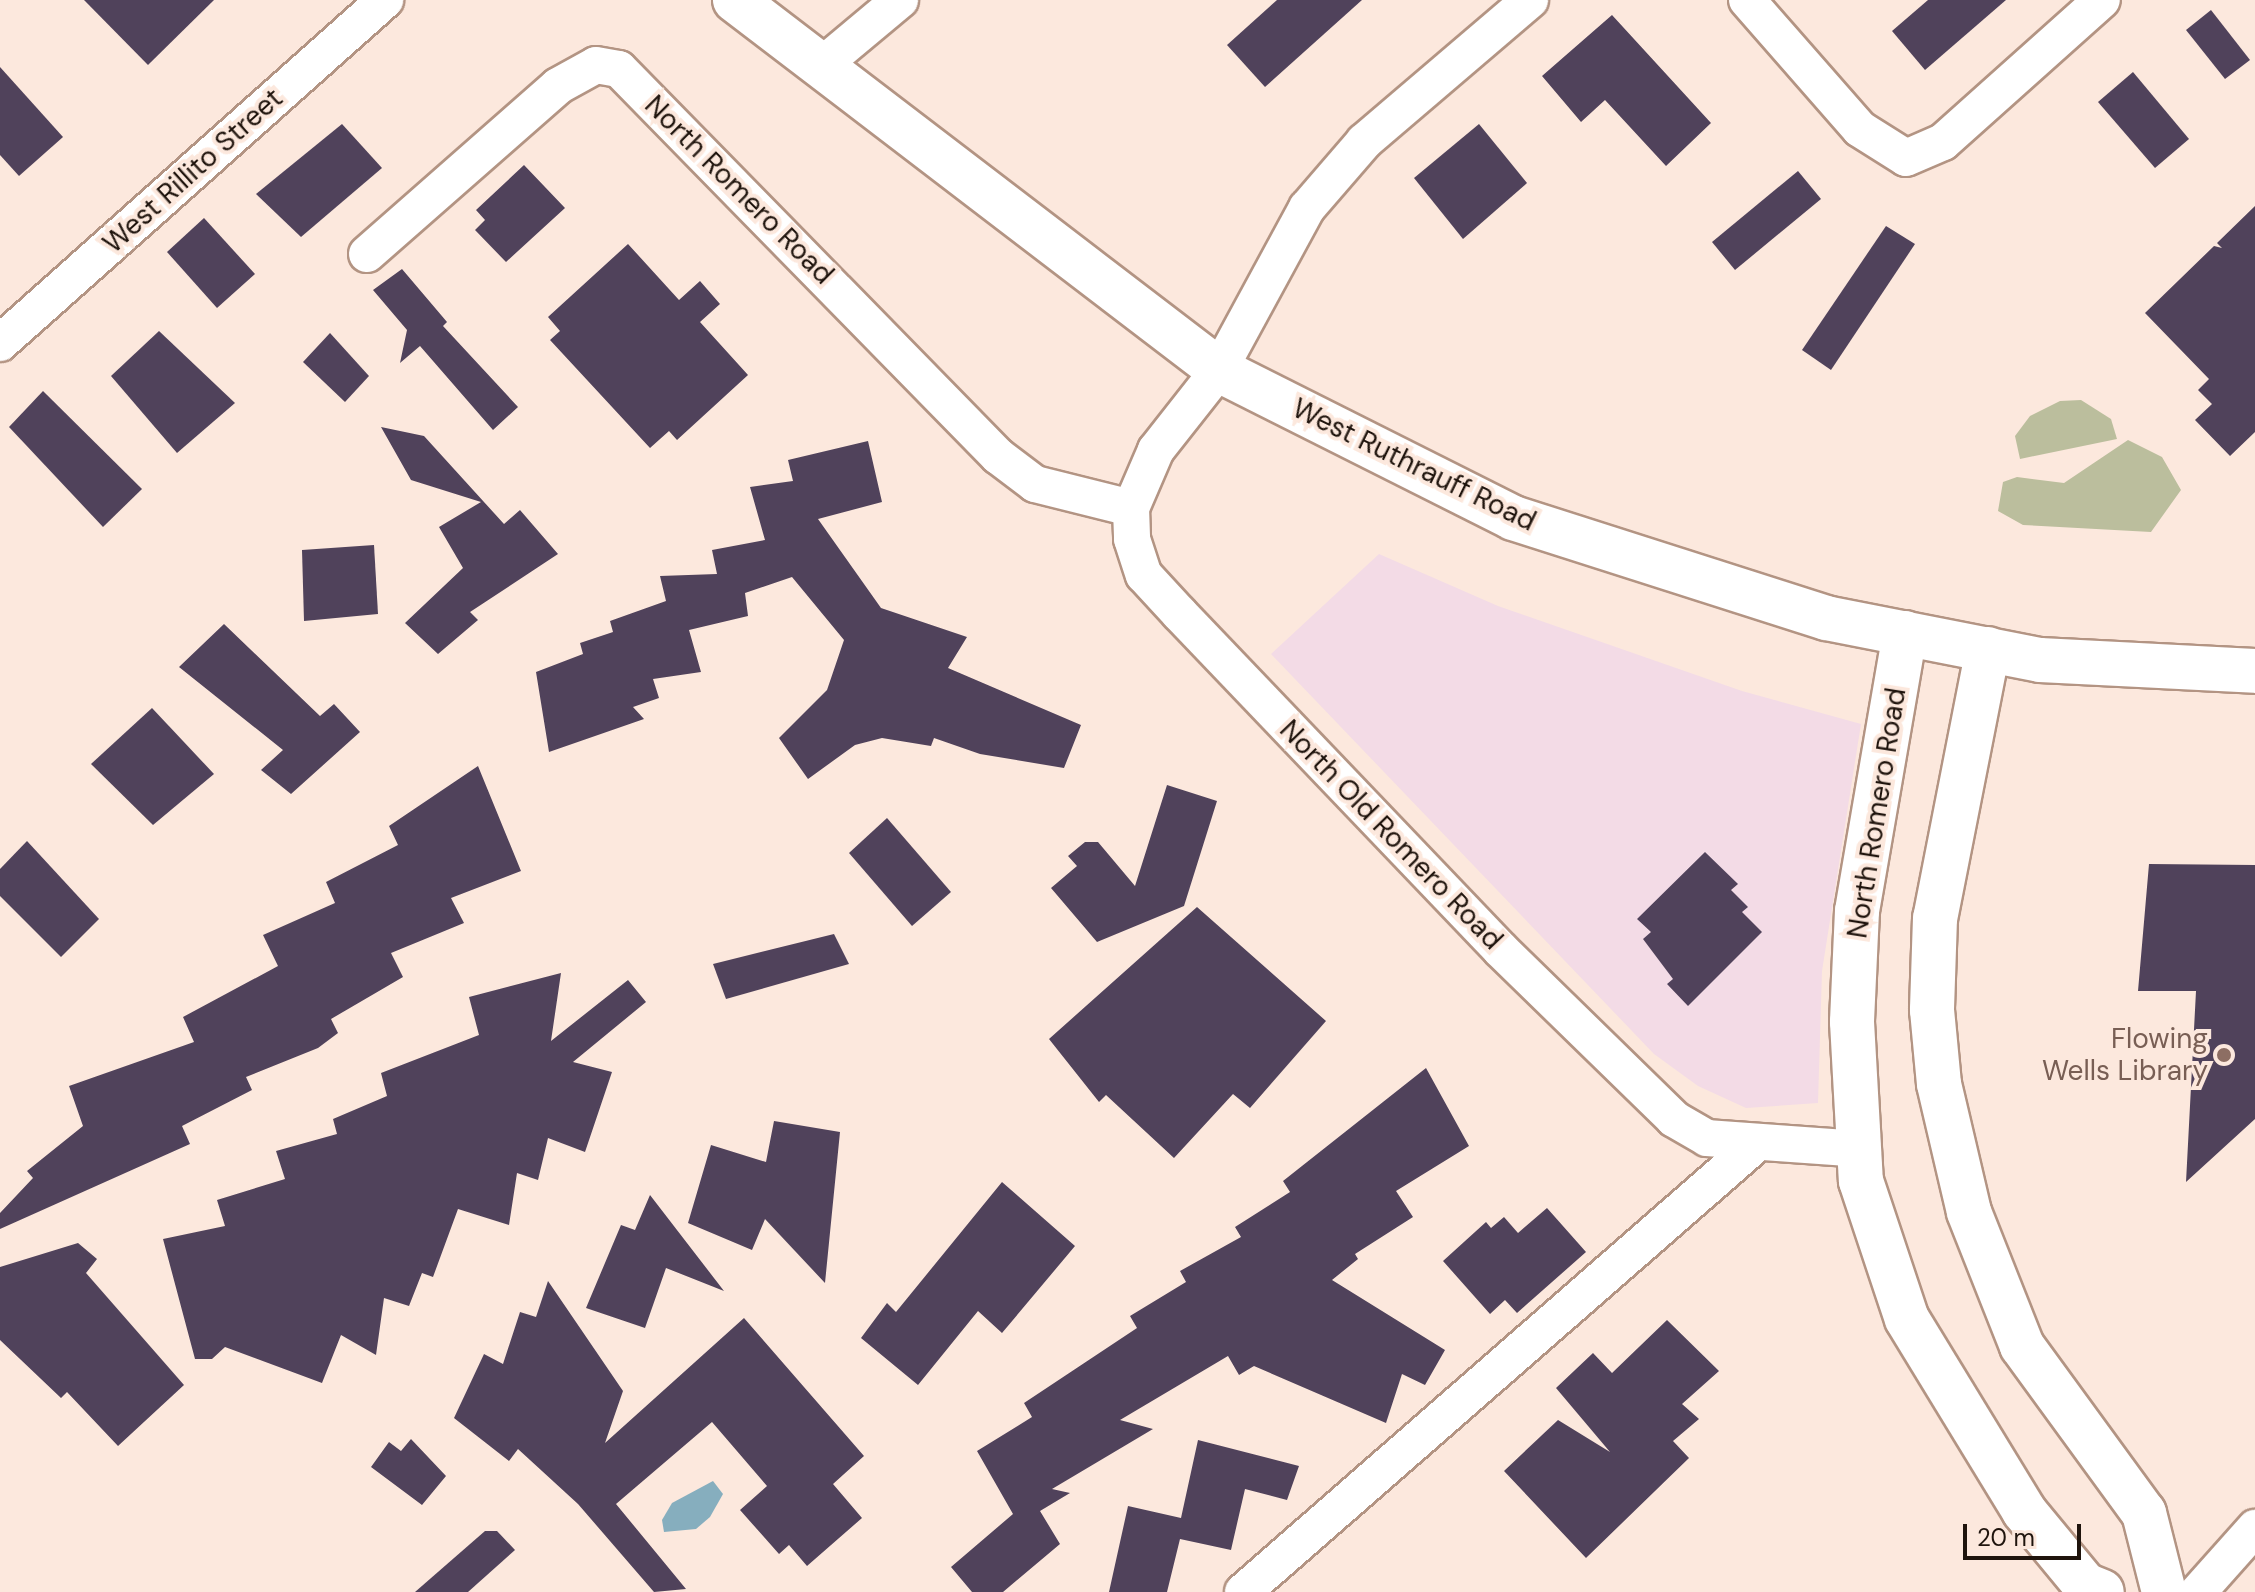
<!DOCTYPE html>
<html>
<head>
<meta charset="utf-8">
<style>
  body { margin:0 }
  #map { position:relative; width:2255px; height:1592px; overflow:hidden; background:#fce8dd; font-family:"DM Sans",sans-serif }
  div>[style] { position:absolute }
  .commercial>* { inset:0; background:#f3dbe6 }
  .green>* { inset:0; background:#bbbe9d }
  .water>* { inset:0; background:#86aebe }
  .building>* { inset:0; background:#50425b }
  .roads { filter:drop-shadow(2px 0 #b39483) drop-shadow(-2px 0 #b39483) drop-shadow(0 2px #b39483) drop-shadow(0 -2px #b39483) }
  .street>* { height:36px; margin:-18px; padding:0 18px; transform-origin:18px; border-radius:18px; background:#fff }
  .secondary>* { height:44px; margin:-22px; padding:0 22px; transform-origin:22px; border-radius:22px; background:#fff }
  .primary>* { height:44px; margin:-22px; padding:0 22px; transform-origin:22px; border-radius:22px; background:#fff }
  .dots>* { width:22px; height:22px; translate:-50% -50%; box-sizing:border-box; border:4px solid #fce8dd; border-radius:50% }
  span { translate:-50% -50%; white-space:nowrap; text-align:center; line-height:1.15; -webkit-text-stroke:8px #fce8dd; paint-order:stroke }
  .street-label { font-size:28px; color:#1f140d }
  .education-label { font-size:28px; color:#785e54 }
  .right { translate:-100% -50%; text-align:right }
  .scale { position:absolute; left:1963px; top:1524px; width:118px; height:36px; box-sizing:border-box; border:4px solid #1f140d; border-top:0; padding-left:10px; font-size:24px; line-height:28px; white-space:nowrap; color:#1f140d; -webkit-text-stroke:6px #fce8dd; paint-order:stroke }
</style>
</head>
<body>
<div id="map">
  <div class="commercial">
    <i style="clip-path:polygon(1379px 554px,1498px 606px,1742px 691px,1861px 724px,1822px 971px,1818px 1103px,1746px 1108px,1698px 1086px,1654px 1054px,1271px 654px)"></i>
  </div>
  <div class="green">
    <i style="clip-path:polygon(2081px 400px,2111px 419px,2117px 439px,2020px 459px,2015px 436px,2030px 416px,2060px 401px)"></i>
    <i style="clip-path:polygon(2128px 440px,2162px 457px,2181px 490px,2151px 532px,2023px 525px,1998px 511px,2003px 482px,2017px 477px,2064px 483px)"></i>
  </div>
  <div class="water">
    <i style="clip-path:polygon(713px 1481px,723px 1494px,710px 1517px,696px 1529px,664px 1532px,662px 1520px,672px 1503px)"></i>
  </div>
  <div class="building">
    <i style="clip-path:polygon(84px 0,214px 0,148px 65px)"></i>
    <i style="clip-path:polygon(1277px 0,1362px 0,1265px 87px,1227px 45px)"></i>
    <i style="clip-path:polygon(1928px 0,2006px 0,1925px 70px,1892px 31px)"></i>
    <i style="clip-path:polygon(2211px 10px,2250px 60px,2225px 79px,2186px 30px)"></i>
    <i style="clip-path:polygon(1612px 15px,1711px 123px,1666px 166px,1605px 100px,1581px 122px,1542px 76px)"></i>
    <i style="clip-path:polygon(0 67px,63px 137px,19px 176px,0 155px)"></i>
    <i style="clip-path:polygon(2133px 72px,2189px 139px,2155px 168px,2098px 102px)"></i>
    <i style="clip-path:polygon(342px 124px,382px 168px,301px 237px,256px 194px)"></i>
    <i style="clip-path:polygon(1479px 124px,1527px 183px,1463px 239px,1414px 178px)"></i>
    <i style="clip-path:polygon(524px 165px,565px 208px,506px 262px,475px 230px,485px 220px,476px 210px)"></i>
    <i style="clip-path:polygon(1798px 171px,1821px 199px,1735px 270px,1712px 242px)"></i>
    <i style="clip-path:polygon(2255px 206px,2255px 432px,2230px 456px,2195px 420px,2212px 404px,2198px 390px,2209px 379px,2145px 313px,2214px 246px,2222px 248px,2217px 243px)"></i>
    <i style="clip-path:polygon(204px 218px,255px 274px,217px 308px,167px 252px)"></i>
    <i style="clip-path:polygon(1886px 226px,1915px 244px,1831px 370px,1802px 350px)"></i>
    <i style="clip-path:polygon(628px 244px,679px 300px,700px 281px,720px 304px,700px 322px,748px 375px,677px 440px,669px 431px,650px 448px,550px 340px,560px 331px,548px 317px)"></i>
    <i style="clip-path:polygon(402px 269px,447px 322px,443px 326px,518px 407px,493px 430px,420px 346px,400px 363px,407px 330px,373px 290px)"></i>
    <i style="clip-path:polygon(159px 331px,235px 403px,177px 453px,111px 376px)"></i>
    <i style="clip-path:polygon(330px 333px,369px 376px,345px 402px,303px 362px)"></i>
    <i style="clip-path:polygon(43px 391px,142px 489px,103px 527px,9px 427px)"></i>
    <i style="clip-path:polygon(381px 427px,424px 436px,504px 524px,520px 510px,558px 554px,470px 612px,478px 620px,438px 654px,405px 623px,463px 568px,439px 527px,481px 502px,411px 480px)"></i>
    <i style="clip-path:polygon(868px 441px,882px 502px,818px 519px,881px 608px,967px 637px,948px 668px,1081px 725px,1064px 768px,980px 754px,934px 738px,931px 746px,882px 738px,855px 745px,808px 779px,779px 738px,827px 690px,844px 640px,792px 577px,745px 593px,748px 616px,689px 630px,701px 672px,653px 679px,659px 698px,633px 707px,644px 719px,549px 752px,536px 672px,583px 654px,580px 643px,613px 632px,610px 621px,666px 601px,660px 576px,717px 574px,712px 550px,765px 540px,750px 487px,793px 481px,788px 460px)"></i>
    <i style="clip-path:polygon(374px 545px,378px 614px,304px 621px,302px 550px)"></i>
    <i style="clip-path:polygon(224px 624px,320px 716px,334px 704px,360px 732px,291px 794px,261px 770px,283px 750px,179px 667px)"></i>
    <i style="clip-path:polygon(152px 708px,214px 774px,153px 825px,91px 764px)"></i>
    <i style="clip-path:polygon(478px 766px,521px 871px,451px 898px,464px 923px,391px 953px,403px 977px,331px 1019px,338px 1033px,318px 1048px,246px 1077px,252px 1090px,182px 1126px,190px 1144px,0 1229px,0 1213px,33px 1178px,27px 1171px,83px 1126px,69px 1086px,194px 1042px,183px 1017px,278px 966px,263px 935px,335px 903px,326px 882px,398px 845px,389px 826px)"></i>
    <i style="clip-path:polygon(1167px 785px,1217px 801px,1184px 906px,1097px 942px,1051px 888px,1077px 866px,1068px 856px,1085px 842px,1098px 842px,1135px 886px)"></i>
    <i style="clip-path:polygon(887px 818px,951px 892px,912px 926px,849px 853px)"></i>
    <i style="clip-path:polygon(27px 841px,99px 919px,61px 957px,0 896px,0 869px)"></i>
    <i style="clip-path:polygon(1705px 852px,1738px 884px,1731px 890px,1748px 907px,1742px 912px,1762px 932px,1688px 1006px,1667px 984px,1673px 979px,1643px 939px,1651px 932px,1637px 919px)"></i>
    <i style="clip-path:polygon(2149px 864px,2255px 865px,2255px 1119px,2186px 1182px,2196px 991px,2138px 991px)"></i>
    <i style="clip-path:polygon(1197px 907px,1326px 1021px,1250px 1108px,1233px 1094px,1174px 1158px,1106px 1095px,1099px 1102px,1049px 1039px)"></i>
    <i style="clip-path:polygon(834px 934px,849px 964px,726px 999px,713px 964px)"></i>
    <i style="clip-path:polygon(561px 973px,551px 1041px,628px 980px,646px 1002px,573px 1062px,612px 1072px,585px 1152px,548px 1138px,538px 1180px,517px 1173px,509px 1225px,458px 1209px,433px 1277px,422px 1273px,409px 1306px,384px 1298px,376px 1355px,341px 1335px,322px 1383px,225px 1347px,212px 1359px,195px 1359px,163px 1239px,225px 1226px,217px 1200px,285px 1179px,276px 1151px,337px 1134px,333px 1119px,387px 1096px,381px 1073px,479px 1035px,469px 997px)"></i>
    <i style="clip-path:polygon(1426px 1068px,1469px 1146px,1396px 1191px,1413px 1217px,1355px 1254px,1358px 1259px,1332px 1280px,1445px 1350px,1425px 1385px,1402px 1374px,1386px 1423px,1254px 1366px,1239px 1375px,1228px 1356px,1120px 1420px,1153px 1429px,1052px 1489px,1070px 1493px,1040px 1511px,1060px 1544px,1003px 1592px,972px 1592px,951px 1567px,1013px 1514px,977px 1451px,1032px 1417px,1024px 1403px,1137px 1328px,1130px 1316px,1186px 1282px,1180px 1271px,1241px 1237px,1235px 1227px,1290px 1192px,1283px 1181px)"></i>
    <i style="clip-path:polygon(774px 1121px,840px 1132px,825px 1283px,765px 1219px,752px 1250px,688px 1223px,711px 1145px,766px 1162px)"></i>
    <i style="clip-path:polygon(1002px 1182px,1075px 1246px,1002px 1333px,978px 1311px,918px 1385px,861px 1338px,887px 1303px,896px 1312px)"></i>
    <i style="clip-path:polygon(650px 1195px,724px 1291px,666px 1268px,645px 1328px,586px 1308px,621px 1225px,635px 1230px)"></i>
    <i style="clip-path:polygon(1547px 1208px,1586px 1252px,1517px 1313px,1505px 1300px,1490px 1314px,1443px 1261px,1486px 1222px,1491px 1228px,1504px 1217px,1518px 1233px)"></i>
    <i style="clip-path:polygon(78px 1243px,97px 1259px,86px 1273px,184px 1385px,118px 1446px,67px 1392px,61px 1398px,0 1340px,0 1267px)"></i>
    <i style="clip-path:polygon(548px 1281px,623px 1391px,605px 1443px,744px 1318px,864px 1456px,833px 1484px,862px 1518px,807px 1566px,789px 1545px,779px 1554px,740px 1510px,767px 1486px,712px 1422px,616px 1504px,686px 1589px,654px 1592px,578px 1504px,518px 1449px,509px 1461px,454px 1418px,484px 1354px,503px 1364px,520px 1312px,536px 1317px)"></i>
    <i style="clip-path:polygon(1667px 1320px,1719px 1371px,1682px 1404px,1699px 1419px,1673px 1441px,1689px 1458px,1586px 1558px,1504px 1471px,1558px 1420px,1610px 1452px,1556px 1388px,1593px 1353px,1612px 1373px)"></i>
    <i style="clip-path:polygon(411px 1439px,446px 1476px,422px 1505px,371px 1467px,389px 1442px,401px 1451px)"></i>
    <i style="clip-path:polygon(1198px 1440px,1299px 1466px,1287px 1500px,1245px 1489px,1231px 1550px,1180px 1539px,1167px 1592px,1109px 1592px,1128px 1506px,1181px 1518px)"></i>
    <i style="clip-path:polygon(485px 1531px,497px 1531px,515px 1550px,468px 1592px,415px 1592px)"></i>
  </div>
  <div class="roads">
    <div class="street">
      <i style="left:1530px;top:0;width:218px;rotate:139.5deg"></i>
      <i style="left:1364px;top:142px;width:87px;rotate:130.8deg"></i>
      <i style="left:1307px;top:208px;width:184px;rotate:118.5deg"></i>
      <i style="left:1219px;top:370px;width:102px;rotate:128.2deg"></i>
      <i style="left:1156px;top:450px;width:63px;rotate:113.3deg"></i>
      <i style="left:1131px;top:508px;width:31px;rotate:88deg"></i>
      <i style="left:1132px;top:539px;width:38px;rotate:72deg"></i>
      <i style="left:1144px;top:575px;width:53px;rotate:47.3deg"></i>
      <i style="left:1180px;top:614px;width:463px;rotate:46.3deg"></i>
      <i style="left:1500px;top:949px;width:243px;rotate:44.3deg"></i>
      <i style="left:1674px;top:1119px;width:38px;rotate:30deg"></i>
      <i style="left:1707px;top:1138px;width:152px;rotate:4.1deg"></i>
      <i style="left:1747px;top:0;width:171px;rotate:48.8deg"></i>
      <i style="left:1860px;top:129px;width:54px;rotate:32.2deg"></i>
      <i style="left:1906px;top:158px;width:40px;rotate:-23.4deg"></i>
      <i style="left:1943px;top:142px;width:213px;rotate:-41.8deg"></i>
      <i style="left:821px;top:66px;width:103px;rotate:-39.9deg"></i>
      <i style="left:367px;top:254px;width:254px;rotate:-41.3deg"></i>
      <i style="left:558px;top:86px;width:43px;rotate:-28.9deg"></i>
      <i style="left:596px;top:65px;width:23px;rotate:10deg"></i>
      <i style="left:619px;top:69px;width:542px;rotate:45.6deg"></i>
      <i style="left:998px;top:456px;width:46px;rotate:37.1deg"></i>
      <i style="left:1035px;top:484px;width:99px;rotate:14deg"></i>
      <i style="left:0;top:343px;width:516px;rotate:-41.7deg"></i>
      <i style="left:1243px;top:1592px;width:681px;rotate:-41.13deg"></i>
      <i style="left:2198px;top:1592px;width:86px;rotate:-48.3deg"></i>
    </div>
    <div class="secondary">
      <i style="left:1905px;top:633px;width:282px;rotate:99.8deg"></i>
      <i style="left:1857px;top:911px;width:111px;rotate:92.6deg"></i>
      <i style="left:1852px;top:1022px;width:159px;rotate:86.8deg"></i>
      <i style="left:1861px;top:1181px;width:145px;rotate:71.6deg"></i>
      <i style="left:1907px;top:1319px;width:225px;rotate:58.6deg"></i>
      <i style="left:2024px;top:1511px;width:96px;rotate:50.5deg"></i>
      <i style="left:2085px;top:1585px;width:18px;rotate:22deg"></i>
      <i style="left:1988px;top:649px;width:274px;rotate:101.1deg"></i>
      <i style="left:1935px;top:918px;width:92px;rotate:91.9deg"></i>
      <i style="left:1932px;top:1010px;width:74px;rotate:84.6deg"></i>
      <i style="left:1939px;top:1084px;width:131px;rotate:76.8deg"></i>
      <i style="left:1969px;top:1212px;width:144px;rotate:68.4deg"></i>
      <i style="left:2022px;top:1346px;width:207px;rotate:53.9deg"></i>
      <i style="left:2144px;top:1513px;width:81px;rotate:75.8deg"></i>
    </div>
    <div class="primary">
      <i style="left:735px;top:0;width:609px;rotate:37.4deg"></i>
      <i style="left:1219px;top:370px;width:329px;rotate:26.7deg"></i>
      <i style="left:1513px;top:518px;width:329px;rotate:17.7deg"></i>
      <i style="left:1826px;top:618px;width:218px;rotate:11.1deg"></i>
      <i style="left:2040px;top:660px;width:215px;rotate:2.9deg"></i>
    </div>
  </div>
  <div class="dots">
    <i style="left:2224px;top:1055px;background:#8d6e63"></i>
  </div>
  <div class="street-label">
    <span style="left:193px;top:171px;rotate:-42deg">West Rillito Street</span>
    <span style="left:739px;top:190px;rotate:45deg">North Romero Road</span>
    <span style="left:1414px;top:465px;rotate:26deg">West Ruthrauff Road</span>
    <span style="left:1877px;top:813px;rotate:-81deg">North Romero Road</span>
    <span style="left:1391px;top:835px;rotate:46deg">North Old Romero Road</span>
  </div>
  <div class="education-label">
    <span class="right" style="left:2208px;top:1055px">Flowing<br>Wells Library</span>
  </div>
  <div class="scale">20 m</div>
</div>
</body>
</html>
